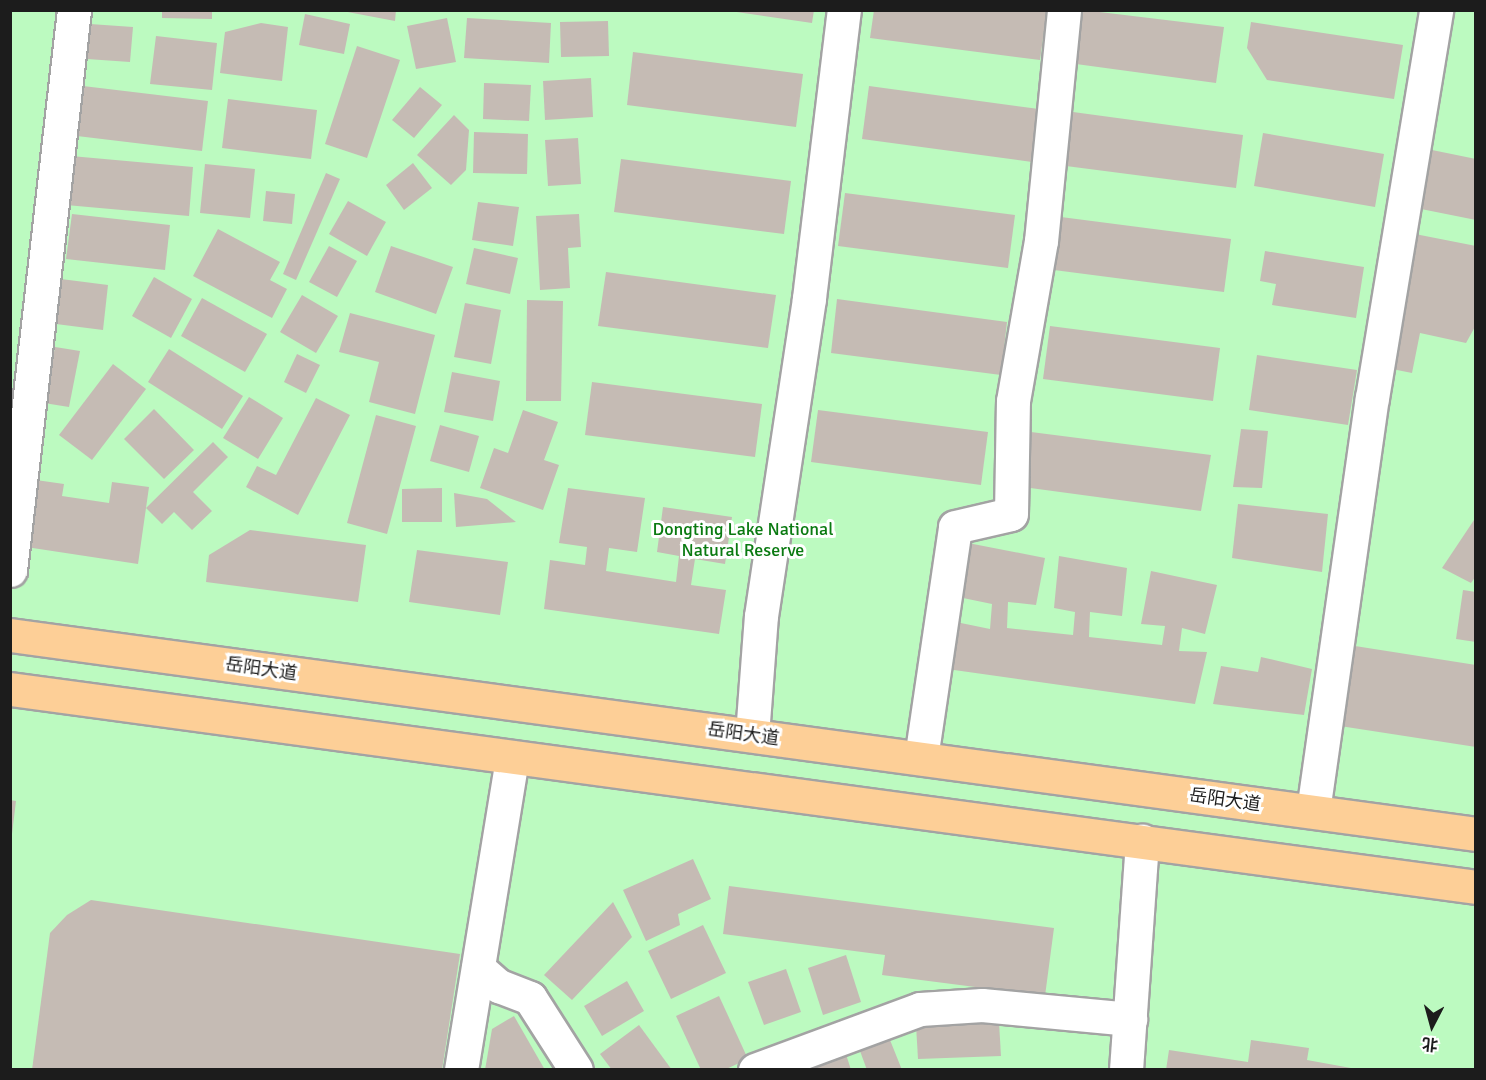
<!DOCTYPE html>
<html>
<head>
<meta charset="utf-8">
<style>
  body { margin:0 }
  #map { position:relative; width:1486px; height:1080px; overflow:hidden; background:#ede9e1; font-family:Signika,"Noto Sans SC",sans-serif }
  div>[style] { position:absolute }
  .park>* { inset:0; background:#bcfac0 }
  .building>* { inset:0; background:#c5bbb4 }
  .roads { filter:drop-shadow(2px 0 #a3a3a3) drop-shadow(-2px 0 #a3a3a3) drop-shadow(0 2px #a3a3a3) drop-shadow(0 -2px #a3a3a3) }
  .street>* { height:33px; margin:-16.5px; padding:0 16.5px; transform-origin:16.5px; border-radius:16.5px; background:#fff }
  .primary>* { height:33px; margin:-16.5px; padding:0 16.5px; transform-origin:16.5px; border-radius:16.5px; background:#fdcf97 }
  span { translate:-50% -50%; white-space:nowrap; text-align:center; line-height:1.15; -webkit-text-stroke:6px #fff; paint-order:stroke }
  .park-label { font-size:18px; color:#0a7a11 }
  .street-label { font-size:18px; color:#1c1c1c }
  .frame { position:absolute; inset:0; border:12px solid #1c1c1c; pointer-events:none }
  .north { position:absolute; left:1402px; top:996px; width:60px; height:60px; -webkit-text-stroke:4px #fff; paint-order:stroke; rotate:186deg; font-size:16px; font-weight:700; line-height:24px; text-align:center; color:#1c1c1c }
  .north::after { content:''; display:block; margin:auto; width:21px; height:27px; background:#1c1c1c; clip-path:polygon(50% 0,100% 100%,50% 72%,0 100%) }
</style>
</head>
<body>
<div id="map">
  <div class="park">
    <i style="clip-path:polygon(11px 11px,1475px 11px,1475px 1069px,11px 1069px)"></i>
  </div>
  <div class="building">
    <i style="clip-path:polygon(162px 10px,212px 10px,212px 19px,162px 18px)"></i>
    <i style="clip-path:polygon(337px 10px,396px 10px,395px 21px)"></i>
    <i style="clip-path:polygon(723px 10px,814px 10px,812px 23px)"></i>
    <i style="clip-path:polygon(874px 10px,1047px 10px,1040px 60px,870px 38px)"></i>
    <i style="clip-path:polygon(1083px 10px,1224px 27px,1216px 83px,1076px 64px)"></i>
    <i style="clip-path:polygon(305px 14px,350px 24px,344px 54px,299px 45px)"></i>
    <i style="clip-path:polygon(447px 18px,456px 62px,416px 69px,407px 26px)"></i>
    <i style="clip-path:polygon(467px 18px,551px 23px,549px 63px,464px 58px)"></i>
    <i style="clip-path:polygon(608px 21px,609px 56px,561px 57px,560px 22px)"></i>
    <i style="clip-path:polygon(1251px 22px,1403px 45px,1394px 99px,1267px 80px,1247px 48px)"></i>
    <i style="clip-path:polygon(261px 23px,288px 27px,282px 81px,220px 73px,225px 32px)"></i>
    <i style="clip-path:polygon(90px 24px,133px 27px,130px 62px,87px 59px)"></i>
    <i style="clip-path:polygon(156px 36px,217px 43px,212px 90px,150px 84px)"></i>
    <i style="clip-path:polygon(357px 46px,400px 60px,367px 158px,325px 144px)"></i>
    <i style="clip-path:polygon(633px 52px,803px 74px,796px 127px,627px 105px)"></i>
    <i style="clip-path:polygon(591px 78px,593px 117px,545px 120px,543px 81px)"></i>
    <i style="clip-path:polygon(484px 83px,531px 85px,529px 121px,483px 119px)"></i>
    <i style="clip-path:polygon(83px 86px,208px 101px,202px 151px,77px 136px)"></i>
    <i style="clip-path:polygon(869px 86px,1039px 109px,1032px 162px,862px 139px)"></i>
    <i style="clip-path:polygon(420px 87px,442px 105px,414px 138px,392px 120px)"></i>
    <i style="clip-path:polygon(228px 99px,317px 110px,311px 159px,222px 148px)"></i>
    <i style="clip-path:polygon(1073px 112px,1243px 135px,1236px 188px,1066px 166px)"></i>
    <i style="clip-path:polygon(454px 115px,469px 130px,466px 170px,451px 185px,417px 155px)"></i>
    <i style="clip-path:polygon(474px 132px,528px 134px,527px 174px,473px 173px)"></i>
    <i style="clip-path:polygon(1263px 133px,1384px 154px,1375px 207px,1254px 186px)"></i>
    <i style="clip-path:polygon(578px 138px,581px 184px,548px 186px,545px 140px)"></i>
    <i style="clip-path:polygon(1432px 150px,1476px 159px,1476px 220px,1421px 209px)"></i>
    <i style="clip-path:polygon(71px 156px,193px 167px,189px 216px,66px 205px)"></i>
    <i style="clip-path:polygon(621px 159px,791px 181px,784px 234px,614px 212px)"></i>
    <i style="clip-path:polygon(413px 163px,432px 188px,404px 210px,386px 185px)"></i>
    <i style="clip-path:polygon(205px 164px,255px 169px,250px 218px,200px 213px)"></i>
    <i style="clip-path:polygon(326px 173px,340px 179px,296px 280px,283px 274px)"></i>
    <i style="clip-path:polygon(266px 191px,295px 194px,292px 224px,263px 221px)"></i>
    <i style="clip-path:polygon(845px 193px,1015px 215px,1008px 268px,838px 246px)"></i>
    <i style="clip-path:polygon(348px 201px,386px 222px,367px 256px,329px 234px)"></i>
    <i style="clip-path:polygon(478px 202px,519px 207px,513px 246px,472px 240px)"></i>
    <i style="clip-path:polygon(72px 214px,170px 225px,165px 270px,66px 259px)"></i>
    <i style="clip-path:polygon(579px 214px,581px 247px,568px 248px,570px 288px,540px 290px,536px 216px)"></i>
    <i style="clip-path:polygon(1061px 217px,1231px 239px,1224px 292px,1054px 270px)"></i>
    <i style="clip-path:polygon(218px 229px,280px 262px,270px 280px,287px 289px,272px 318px,193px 276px)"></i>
    <i style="clip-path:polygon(1415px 234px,1476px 246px,1476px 325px,1466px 343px,1420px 333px,1412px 373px,1387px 368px)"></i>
    <i style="clip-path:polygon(329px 246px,357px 261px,337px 297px,309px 282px)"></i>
    <i style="clip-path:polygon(391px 246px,453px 267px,436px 314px,375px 292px)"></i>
    <i style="clip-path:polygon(474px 248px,518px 258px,510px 294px,466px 284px)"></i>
    <i style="clip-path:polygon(1265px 251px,1364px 267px,1356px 318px,1272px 305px,1276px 284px,1260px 281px)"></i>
    <i style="clip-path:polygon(606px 272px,776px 295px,768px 348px,598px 326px)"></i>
    <i style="clip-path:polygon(154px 277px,192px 299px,171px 338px,132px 316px)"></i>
    <i style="clip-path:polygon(61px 279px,108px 285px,103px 330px,56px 324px)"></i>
    <i style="clip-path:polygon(302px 295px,338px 316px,316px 353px,280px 332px)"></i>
    <i style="clip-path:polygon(202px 298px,267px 334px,245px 372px,181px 336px)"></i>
    <i style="clip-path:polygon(837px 299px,1007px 322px,1001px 375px,831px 353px)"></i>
    <i style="clip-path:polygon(527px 300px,563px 301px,561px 401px,526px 401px)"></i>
    <i style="clip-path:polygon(465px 303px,501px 310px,491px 364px,454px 357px)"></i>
    <i style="clip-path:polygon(350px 313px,435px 335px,415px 414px,369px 402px,379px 362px,339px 352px)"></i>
    <i style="clip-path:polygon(1050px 326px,1220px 348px,1213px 401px,1043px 379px)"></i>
    <i style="clip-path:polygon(55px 347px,80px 351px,69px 407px,44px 403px)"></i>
    <i style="clip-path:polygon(169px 349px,243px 396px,222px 429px,148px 382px)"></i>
    <i style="clip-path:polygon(297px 354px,320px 365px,306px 393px,284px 382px)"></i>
    <i style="clip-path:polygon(1257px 355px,1357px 370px,1348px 425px,1249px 410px)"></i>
    <i style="clip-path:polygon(113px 364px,146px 389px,92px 460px,59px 435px)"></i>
    <i style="clip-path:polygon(452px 372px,500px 381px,493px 421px,444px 412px)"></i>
    <i style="clip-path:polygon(592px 382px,762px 404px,755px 457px,585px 435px)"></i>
    <i style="clip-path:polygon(249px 397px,283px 418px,258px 459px,223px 438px)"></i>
    <i style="clip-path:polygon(316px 398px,350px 415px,298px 515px,246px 487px,257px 466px,276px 475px)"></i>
    <i style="clip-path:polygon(154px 409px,194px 450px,164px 479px,124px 439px)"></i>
    <i style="clip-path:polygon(523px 410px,558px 422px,544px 460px,559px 465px,543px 510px,480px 488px,494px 448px,508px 453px)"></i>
    <i style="clip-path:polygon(818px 410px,988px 432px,981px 485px,811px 462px)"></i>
    <i style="clip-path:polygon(376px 415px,416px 426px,387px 534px,347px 523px)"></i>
    <i style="clip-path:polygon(440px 425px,479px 436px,469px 472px,430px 461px)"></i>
    <i style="clip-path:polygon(1241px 429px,1268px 431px,1262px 488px,1233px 487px)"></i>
    <i style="clip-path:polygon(1031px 432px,1211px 455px,1201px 511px,1023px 487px)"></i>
    <i style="clip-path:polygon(213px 442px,228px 457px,193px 492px,212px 511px,192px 530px,174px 512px,162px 524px,146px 508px,138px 564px,26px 547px,36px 480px,64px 484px,62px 496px,109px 503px,112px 482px,149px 487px,146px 508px)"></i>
    <i style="clip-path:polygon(442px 488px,442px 522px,402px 522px,402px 489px)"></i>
    <i style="clip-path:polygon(568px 488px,645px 498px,637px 552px,609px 548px,606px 571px,676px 582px,679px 556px,657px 552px,663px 507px,732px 517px,725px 564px,695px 559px,691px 585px,726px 590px,719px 634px,544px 609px,550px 560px,585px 565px,587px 547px,559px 543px)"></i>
    <i style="clip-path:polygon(454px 493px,487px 499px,516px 522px,456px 527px)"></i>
    <i style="clip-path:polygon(1238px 504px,1328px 514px,1322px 572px,1232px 558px)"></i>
    <i style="clip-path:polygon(1474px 520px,1476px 576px,1471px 583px,1442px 568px)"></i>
    <i style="clip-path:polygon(250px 530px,366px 545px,358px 602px,206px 582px,209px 555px)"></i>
    <i style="clip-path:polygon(968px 543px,1045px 558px,1036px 605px,1008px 602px,1007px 628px,1073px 635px,1075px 612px,1054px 608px,1059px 556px,1127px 568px,1122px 616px,1090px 612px,1089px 637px,1162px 645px,1165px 626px,1141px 624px,1151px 571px,1217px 585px,1205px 634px,1182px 628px,1179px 651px,1207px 652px,1195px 704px,947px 669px,956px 622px,990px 629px,992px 604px,963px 598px)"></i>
    <i style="clip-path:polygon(417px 550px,508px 562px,500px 615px,409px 602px)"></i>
    <i style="clip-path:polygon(1463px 590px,1476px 592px,1476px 642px,1456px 639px)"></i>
    <i style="clip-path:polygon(1355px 646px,1476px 665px,1476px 747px,1340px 726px)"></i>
    <i style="clip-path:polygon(1261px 657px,1312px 669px,1304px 715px,1213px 704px,1221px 666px,1258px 672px)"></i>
    <i style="clip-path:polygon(10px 800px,16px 801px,12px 834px,10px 834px)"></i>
    <i style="clip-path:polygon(693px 859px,711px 899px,678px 914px,680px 925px,646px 941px,623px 890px)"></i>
    <i style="clip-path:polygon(729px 886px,1054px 928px,1045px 996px,882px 975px,885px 955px,723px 934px)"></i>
    <i style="clip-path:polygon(91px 900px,460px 954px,442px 1070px,32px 1070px,50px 933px,67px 915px)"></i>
    <i style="clip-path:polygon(613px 902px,632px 937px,572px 1000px,544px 975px)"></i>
    <i style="clip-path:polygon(703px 925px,726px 973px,671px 999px,648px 951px)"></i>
    <i style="clip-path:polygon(846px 955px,861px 1002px,823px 1015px,808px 968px)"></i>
    <i style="clip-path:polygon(786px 969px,801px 1012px,764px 1025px,748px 982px)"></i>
    <i style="clip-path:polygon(627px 981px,644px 1011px,602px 1036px,584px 1006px)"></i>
    <i style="clip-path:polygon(719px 996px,748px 1059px,724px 1070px,701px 1070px,676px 1016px)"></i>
    <i style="clip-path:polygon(514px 1016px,545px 1070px,485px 1070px,492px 1029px)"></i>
    <i style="clip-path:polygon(999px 1022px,1001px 1056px,918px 1059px,916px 1025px)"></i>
    <i style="clip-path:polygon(639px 1025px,672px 1070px,612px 1070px,600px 1054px)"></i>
    <i style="clip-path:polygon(890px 1040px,902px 1070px,867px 1070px,860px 1051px)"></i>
    <i style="clip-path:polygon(1251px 1040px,1309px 1048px,1307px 1060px,1362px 1070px,1166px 1070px,1169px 1050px,1248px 1062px)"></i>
    <i style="clip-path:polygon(845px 1051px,851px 1070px,806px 1070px,804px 1065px)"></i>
  </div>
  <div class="roads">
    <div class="street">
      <i style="left:10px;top:570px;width:564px;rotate:-83.48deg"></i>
      <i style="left:752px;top:735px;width:119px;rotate:-85.7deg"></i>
      <i style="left:761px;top:616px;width:322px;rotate:-81.4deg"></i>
      <i style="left:809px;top:298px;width:290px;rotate:-83.1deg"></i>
      <i style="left:921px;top:758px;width:233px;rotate:-81.6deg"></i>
      <i style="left:955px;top:527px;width:57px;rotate:-13.1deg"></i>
      <i style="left:1011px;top:514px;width:113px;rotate:-89deg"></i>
      <i style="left:1013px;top:401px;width:162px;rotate:-80.1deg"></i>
      <i style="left:1041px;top:241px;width:232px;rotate:-84.3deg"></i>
      <i style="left:1313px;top:811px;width:417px;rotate:-81.9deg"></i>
      <i style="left:1372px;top:398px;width:393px;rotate:-80.6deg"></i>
      <i style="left:478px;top:968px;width:28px;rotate:41deg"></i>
      <i style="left:499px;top:986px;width:33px;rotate:21deg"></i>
      <i style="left:530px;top:998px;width:85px;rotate:57.4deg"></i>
      <i style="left:461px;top:1070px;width:317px;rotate:-80.7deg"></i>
      <i style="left:755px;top:1070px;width:176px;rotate:-20.3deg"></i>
      <i style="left:920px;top:1009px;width:62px;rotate:-3.7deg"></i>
      <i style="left:982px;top:1005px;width:149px;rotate:5.4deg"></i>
      <i style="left:1126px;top:1070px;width:230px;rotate:-86deg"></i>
    </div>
    <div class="primary">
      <i style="left:10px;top:635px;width:1479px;rotate:7.73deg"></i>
      <i style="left:10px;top:689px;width:1479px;rotate:7.69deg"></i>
    </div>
  </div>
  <div class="park-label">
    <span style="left:743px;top:540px">Dongting Lake National<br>Natural Reserve</span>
  </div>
  <div class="street-label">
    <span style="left:261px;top:669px;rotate:8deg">岳阳大道</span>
    <span style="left:743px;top:734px;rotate:8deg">岳阳大道</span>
    <span style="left:1225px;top:800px;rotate:8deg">岳阳大道</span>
  </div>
  <div class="frame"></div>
  <div class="north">北</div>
</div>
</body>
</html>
